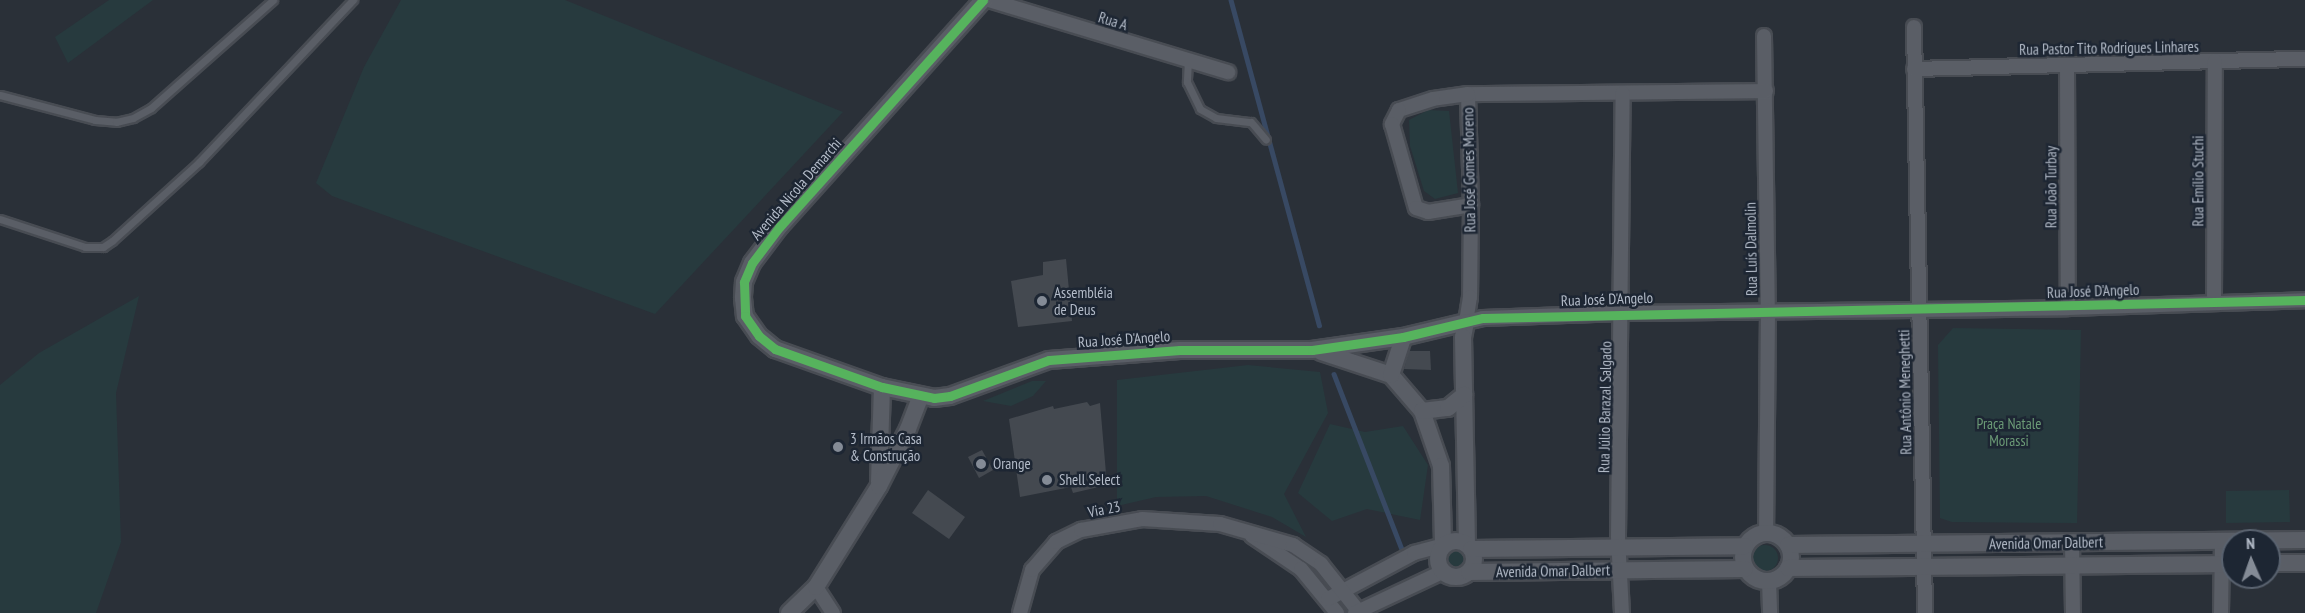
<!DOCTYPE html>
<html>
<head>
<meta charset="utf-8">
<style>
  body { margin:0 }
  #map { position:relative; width:2305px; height:613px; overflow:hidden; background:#2a3038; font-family:"PT Sans Narrow",sans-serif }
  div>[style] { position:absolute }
  .green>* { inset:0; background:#273a3e }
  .round { border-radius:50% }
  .stream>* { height:4.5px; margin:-2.25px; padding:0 2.25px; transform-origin:2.25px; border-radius:2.25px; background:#384963 }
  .building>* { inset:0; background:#444950 }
  .roads { filter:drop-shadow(2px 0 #484c53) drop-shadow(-2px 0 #484c53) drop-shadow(0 2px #484c53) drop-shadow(0 -2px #484c53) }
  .service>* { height:7px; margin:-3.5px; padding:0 3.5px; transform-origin:3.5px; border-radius:3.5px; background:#5a5e66 }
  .minor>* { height:14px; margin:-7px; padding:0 7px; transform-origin:7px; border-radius:7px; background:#5a5e66 }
  .tertiary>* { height:16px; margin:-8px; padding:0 8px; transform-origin:8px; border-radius:8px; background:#5a5e66 }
  .tertiary>.ring { margin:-8px; padding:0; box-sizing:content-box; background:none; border:16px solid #5a5e66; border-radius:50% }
  .cycleway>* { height:9px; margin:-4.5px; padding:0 4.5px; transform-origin:4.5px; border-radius:4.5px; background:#56b35d }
  .dots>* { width:16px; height:16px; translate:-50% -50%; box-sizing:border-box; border:3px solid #1d2633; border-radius:50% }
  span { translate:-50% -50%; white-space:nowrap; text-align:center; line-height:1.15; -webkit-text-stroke:5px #1d2633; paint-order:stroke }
  .street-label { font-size:15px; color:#b4bcc9 }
  .poi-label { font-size:15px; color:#b4bcc9 }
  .left { translate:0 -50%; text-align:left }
  .park-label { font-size:15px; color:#6b9a76 }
  .north { position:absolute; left:2221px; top:529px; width:60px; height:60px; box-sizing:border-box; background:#1d2633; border:2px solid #59626f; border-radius:50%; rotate:358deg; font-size:16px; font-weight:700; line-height:24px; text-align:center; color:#b4bcc9 }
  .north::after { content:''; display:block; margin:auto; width:21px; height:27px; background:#848b96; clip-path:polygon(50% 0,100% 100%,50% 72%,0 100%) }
</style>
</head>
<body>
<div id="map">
  <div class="green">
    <i style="clip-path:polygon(109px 0,153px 0,68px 63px,55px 37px)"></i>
    <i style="clip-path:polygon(401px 0,565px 0,843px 112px,655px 314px,332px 196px,316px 183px,364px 67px)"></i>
    <i style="clip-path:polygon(1428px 110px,1449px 111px,1458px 193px,1435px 199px,1424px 191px,1410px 146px,1409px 120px)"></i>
    <i style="clip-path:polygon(139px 296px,116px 393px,121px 542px,96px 613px,0 613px,0 385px,39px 353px)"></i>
    <i style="clip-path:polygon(1953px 328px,2081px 330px,2077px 523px,1952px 522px,1940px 518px,1938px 345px)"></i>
    <i style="clip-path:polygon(1248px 365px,1320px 372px,1328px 413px,1284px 494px,1306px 537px,1272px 517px,1206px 496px,1156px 497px,1117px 506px,1117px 380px)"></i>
    <i style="clip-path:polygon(1032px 381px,1046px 381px,1033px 396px,1011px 406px,983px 401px)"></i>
    <i style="clip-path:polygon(1330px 424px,1365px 432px,1403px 426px,1428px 465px,1420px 520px,1367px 509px,1332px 521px,1298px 493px)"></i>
    <i style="clip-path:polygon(2289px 490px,2290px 522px,2226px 523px,2226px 491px)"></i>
    <i class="round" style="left:1752px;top:545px;width:26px;height:26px"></i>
    <i class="round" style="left:1443px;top:546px;width:26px;height:26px"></i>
  </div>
  <div class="stream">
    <i style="left:1231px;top:0;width:337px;rotate:74.8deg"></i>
    <i style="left:1334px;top:374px;width:188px;rotate:68.8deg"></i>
  </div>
  <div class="building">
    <i style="clip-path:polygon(1066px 259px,1072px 321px,1018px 327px,1011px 281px,1043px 275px,1043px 262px)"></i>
    <i style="clip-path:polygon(1409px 351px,1430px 351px,1431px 370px,1404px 369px)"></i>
    <i style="clip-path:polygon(1087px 402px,1090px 406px,1100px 403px,1107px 485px,1073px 493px,1071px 487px,1020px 497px,1009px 419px,1053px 406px,1054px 409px)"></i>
    <i style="clip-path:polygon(982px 450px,993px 470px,979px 478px,968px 457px)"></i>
    <i style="clip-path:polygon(928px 490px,965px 517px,949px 539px,912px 513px)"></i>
  </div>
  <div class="roads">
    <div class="service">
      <i style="left:1188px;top:60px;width:22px;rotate:93deg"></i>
      <i style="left:1187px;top:82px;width:30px;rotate:64deg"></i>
      <i style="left:1200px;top:109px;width:18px;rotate:29deg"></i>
      <i style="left:1216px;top:118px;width:35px;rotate:7deg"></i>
      <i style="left:1251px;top:122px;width:23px;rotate:50deg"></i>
      <i style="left:0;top:95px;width:98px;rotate:14.7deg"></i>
      <i style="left:95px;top:120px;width:21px;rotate:5deg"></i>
      <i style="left:116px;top:122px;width:17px;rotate:-13deg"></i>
      <i style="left:133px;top:118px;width:21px;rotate:-29deg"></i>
      <i style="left:151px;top:108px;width:163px;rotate:-41.5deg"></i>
      <i style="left:0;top:219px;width:89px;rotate:18.2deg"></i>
      <i style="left:85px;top:247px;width:18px"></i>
      <i style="left:103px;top:247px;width:11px;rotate:-34deg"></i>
      <i style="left:112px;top:241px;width:118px;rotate:-42.2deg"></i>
      <i style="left:199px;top:162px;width:224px;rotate:-46.5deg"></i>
    </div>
    <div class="minor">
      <i style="left:989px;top:0;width:250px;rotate:16.8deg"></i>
      <i style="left:1914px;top:27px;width:586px;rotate:88.92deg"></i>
      <i style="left:1764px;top:36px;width:274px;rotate:89.2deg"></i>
      <i style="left:1768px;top:310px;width:223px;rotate:90.5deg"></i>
      <i style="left:2067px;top:65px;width:243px;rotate:89.8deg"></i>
      <i style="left:1914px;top:69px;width:391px;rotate:-1.5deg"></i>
      <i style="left:1766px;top:91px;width:298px;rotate:179.4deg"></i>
      <i style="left:1468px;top:94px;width:111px;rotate:88.5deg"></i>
      <i style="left:1471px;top:205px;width:92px;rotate:90.6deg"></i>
      <i style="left:1470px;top:297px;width:25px;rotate:99deg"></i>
      <i style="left:1466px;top:322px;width:17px;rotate:-13deg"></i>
      <i style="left:1483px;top:318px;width:140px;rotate:-2deg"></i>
      <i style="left:1623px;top:313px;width:445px;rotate:-0.6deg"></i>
      <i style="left:2068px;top:308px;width:237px;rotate:-1.9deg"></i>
      <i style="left:1468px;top:94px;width:35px;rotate:172deg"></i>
      <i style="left:1433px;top:99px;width:36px;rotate:162deg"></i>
      <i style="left:1399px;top:110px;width:16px;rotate:117deg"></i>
      <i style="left:1392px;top:124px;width:87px;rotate:74.1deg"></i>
      <i style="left:1416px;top:208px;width:13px;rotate:18deg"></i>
      <i style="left:1428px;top:212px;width:44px;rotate:-9.2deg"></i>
      <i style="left:2214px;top:301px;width:240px;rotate:-89.8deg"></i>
      <i style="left:1252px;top:536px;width:59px;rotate:34deg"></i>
      <i style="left:1301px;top:569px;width:57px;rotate:50.7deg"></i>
      <i style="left:2072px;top:542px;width:71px;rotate:89.2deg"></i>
      <i style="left:1769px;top:581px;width:32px;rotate:88deg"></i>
      <i style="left:816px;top:587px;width:31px;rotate:57deg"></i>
      <i style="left:1328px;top:599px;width:98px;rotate:-28.1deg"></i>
      <i style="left:1414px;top:553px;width:30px;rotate:-15deg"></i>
      <i style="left:1020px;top:613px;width:45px;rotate:-74.4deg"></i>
      <i style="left:1032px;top:570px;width:37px;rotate:-49deg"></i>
      <i style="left:1056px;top:542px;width:28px;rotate:-26deg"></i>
      <i style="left:1081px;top:530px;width:62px;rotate:-10.2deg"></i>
      <i style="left:1142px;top:519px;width:78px;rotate:3.7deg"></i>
      <i style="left:1220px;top:524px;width:76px;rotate:16deg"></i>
      <i style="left:1293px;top:545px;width:34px;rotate:34deg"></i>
      <i style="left:1321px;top:564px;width:63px;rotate:51.5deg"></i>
      <i style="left:1355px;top:613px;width:96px;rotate:-25.2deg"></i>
      <i style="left:1622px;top:613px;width:76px;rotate:-93deg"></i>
      <i style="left:1618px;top:537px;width:444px;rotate:-89.4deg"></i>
      <i style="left:2221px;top:613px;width:72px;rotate:-89.2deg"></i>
    </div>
    <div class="tertiary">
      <i style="left:983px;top:0;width:304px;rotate:131.9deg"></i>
      <i style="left:780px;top:226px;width:46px;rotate:127.1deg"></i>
      <i style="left:752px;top:263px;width:21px;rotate:113deg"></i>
      <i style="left:744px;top:282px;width:16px;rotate:94deg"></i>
      <i style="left:743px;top:298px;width:18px;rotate:84deg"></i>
      <i style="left:745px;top:316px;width:24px;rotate:55deg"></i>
      <i style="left:759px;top:336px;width:21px;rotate:39deg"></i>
      <i style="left:775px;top:349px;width:114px;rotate:19.6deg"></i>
      <i style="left:882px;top:387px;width:53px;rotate:11.9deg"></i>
      <i style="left:934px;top:398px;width:16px;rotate:-7deg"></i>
      <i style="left:950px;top:396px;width:105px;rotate:-20deg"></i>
      <i style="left:1049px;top:360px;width:131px;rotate:-4.4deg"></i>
      <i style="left:1180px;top:350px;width:132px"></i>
      <i style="left:1312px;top:350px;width:92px;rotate:-8.1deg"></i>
      <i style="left:1403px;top:337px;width:65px;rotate:-13.4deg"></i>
      <i style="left:1466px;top:322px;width:15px;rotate:101deg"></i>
      <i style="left:1463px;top:337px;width:207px;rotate:88.9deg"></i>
      <i style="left:1321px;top:352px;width:74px;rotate:18.2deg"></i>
      <i style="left:1391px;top:375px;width:48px;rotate:49.3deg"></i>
      <i style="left:1422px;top:411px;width:58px;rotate:70.9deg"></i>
      <i style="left:1441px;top:466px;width:79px;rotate:88.5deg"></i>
      <i style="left:1391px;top:375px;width:40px;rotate:-72deg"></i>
      <i style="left:1422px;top:411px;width:26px;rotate:-7deg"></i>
      <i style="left:1448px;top:408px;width:21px;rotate:-39deg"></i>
      <i style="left:879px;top:482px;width:95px;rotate:-88.2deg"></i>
      <i class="ring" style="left:1743px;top:533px;width:32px;height:32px"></i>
      <i class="ring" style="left:1438px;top:541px;width:20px;height:20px"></i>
      <i style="left:1788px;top:545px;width:517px;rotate:-0.55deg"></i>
      <i style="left:1471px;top:549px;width:274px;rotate:-0.6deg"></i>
      <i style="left:2269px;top:563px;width:36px"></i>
      <i style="left:1788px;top:568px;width:445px;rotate:-0.5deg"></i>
      <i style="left:1469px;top:572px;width:276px;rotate:-0.6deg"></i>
      <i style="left:789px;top:613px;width:37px;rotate:-44deg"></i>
      <i style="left:816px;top:587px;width:119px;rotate:-58deg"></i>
      <i style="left:879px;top:486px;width:64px;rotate:-63deg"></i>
      <i style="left:908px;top:429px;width:34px;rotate:-69deg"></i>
    </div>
  </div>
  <div class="cycleway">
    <i style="left:983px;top:0;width:304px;rotate:131.9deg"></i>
    <i style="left:780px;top:226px;width:46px;rotate:127.1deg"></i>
    <i style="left:752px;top:263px;width:21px;rotate:113deg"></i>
    <i style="left:744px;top:282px;width:34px;rotate:88deg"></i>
    <i style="left:745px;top:316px;width:24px;rotate:55deg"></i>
    <i style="left:759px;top:336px;width:21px;rotate:39deg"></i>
    <i style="left:775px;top:349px;width:114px;rotate:19.6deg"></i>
    <i style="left:882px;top:387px;width:53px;rotate:11.9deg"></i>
    <i style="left:934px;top:398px;width:16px;rotate:-7deg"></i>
    <i style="left:950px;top:396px;width:105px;rotate:-20deg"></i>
    <i style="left:1049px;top:360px;width:131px;rotate:-4.4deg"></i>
    <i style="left:1180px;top:350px;width:132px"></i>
    <i style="left:1312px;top:350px;width:92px;rotate:-8.1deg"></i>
    <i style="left:1403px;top:337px;width:82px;rotate:-13.4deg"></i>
    <i style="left:1483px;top:318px;width:822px;rotate:-1.25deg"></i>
  </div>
  <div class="dots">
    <i style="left:1042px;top:301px;background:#848b96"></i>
    <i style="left:838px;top:447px;background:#848b96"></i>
    <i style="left:981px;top:464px;background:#848b96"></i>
    <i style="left:1047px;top:480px;background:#848b96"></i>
  </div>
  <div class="street-label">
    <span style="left:1113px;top:21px;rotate:17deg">Rua A</span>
    <span style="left:2109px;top:48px;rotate:-1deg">Rua Pastor Tito Rodrigues Linhares</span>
    <span style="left:1469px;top:170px;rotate:-91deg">Rua José Gomes Moreno</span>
    <span style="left:2198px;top:181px;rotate:-90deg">Rua Emílio Stuchi</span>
    <span style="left:2051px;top:187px;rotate:-90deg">Rua João Turbay</span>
    <span style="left:796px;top:189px;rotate:-49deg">Avenida Nicola Demarchi</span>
    <span style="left:1751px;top:249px;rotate:-91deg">Rua Luís Dalmolin</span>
    <span style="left:2093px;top:291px;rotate:-2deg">Rua José D'Angelo</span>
    <span style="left:1607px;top:299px;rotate:-2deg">Rua José D'Angelo</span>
    <span style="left:1124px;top:339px;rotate:-4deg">Rua José D'Angelo</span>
    <span style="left:1905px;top:392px;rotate:-91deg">Rua Antônio Meneghetti</span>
    <span style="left:1605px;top:407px;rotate:-89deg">Rua Júlio Barazal Salgado</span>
    <span style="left:1104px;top:509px;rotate:-11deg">Via 23</span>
    <span style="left:2046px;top:543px;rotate:-1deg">Avenida Omar Dalbert</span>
    <span style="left:1553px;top:571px;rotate:-1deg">Avenida Omar Dalbert</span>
  </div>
  <div class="poi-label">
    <span class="left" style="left:1054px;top:301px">Assembléia<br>de Deus</span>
    <span class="left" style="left:850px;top:447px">3 Irmãos Casa<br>&amp; Construção</span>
    <span class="left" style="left:993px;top:464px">Orange</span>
    <span class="left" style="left:1059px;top:480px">Shell Select</span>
  </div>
  <div class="park-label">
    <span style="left:2009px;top:432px">Praça Natale<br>Morassi</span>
  </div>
  <div class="north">N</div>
</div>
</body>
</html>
